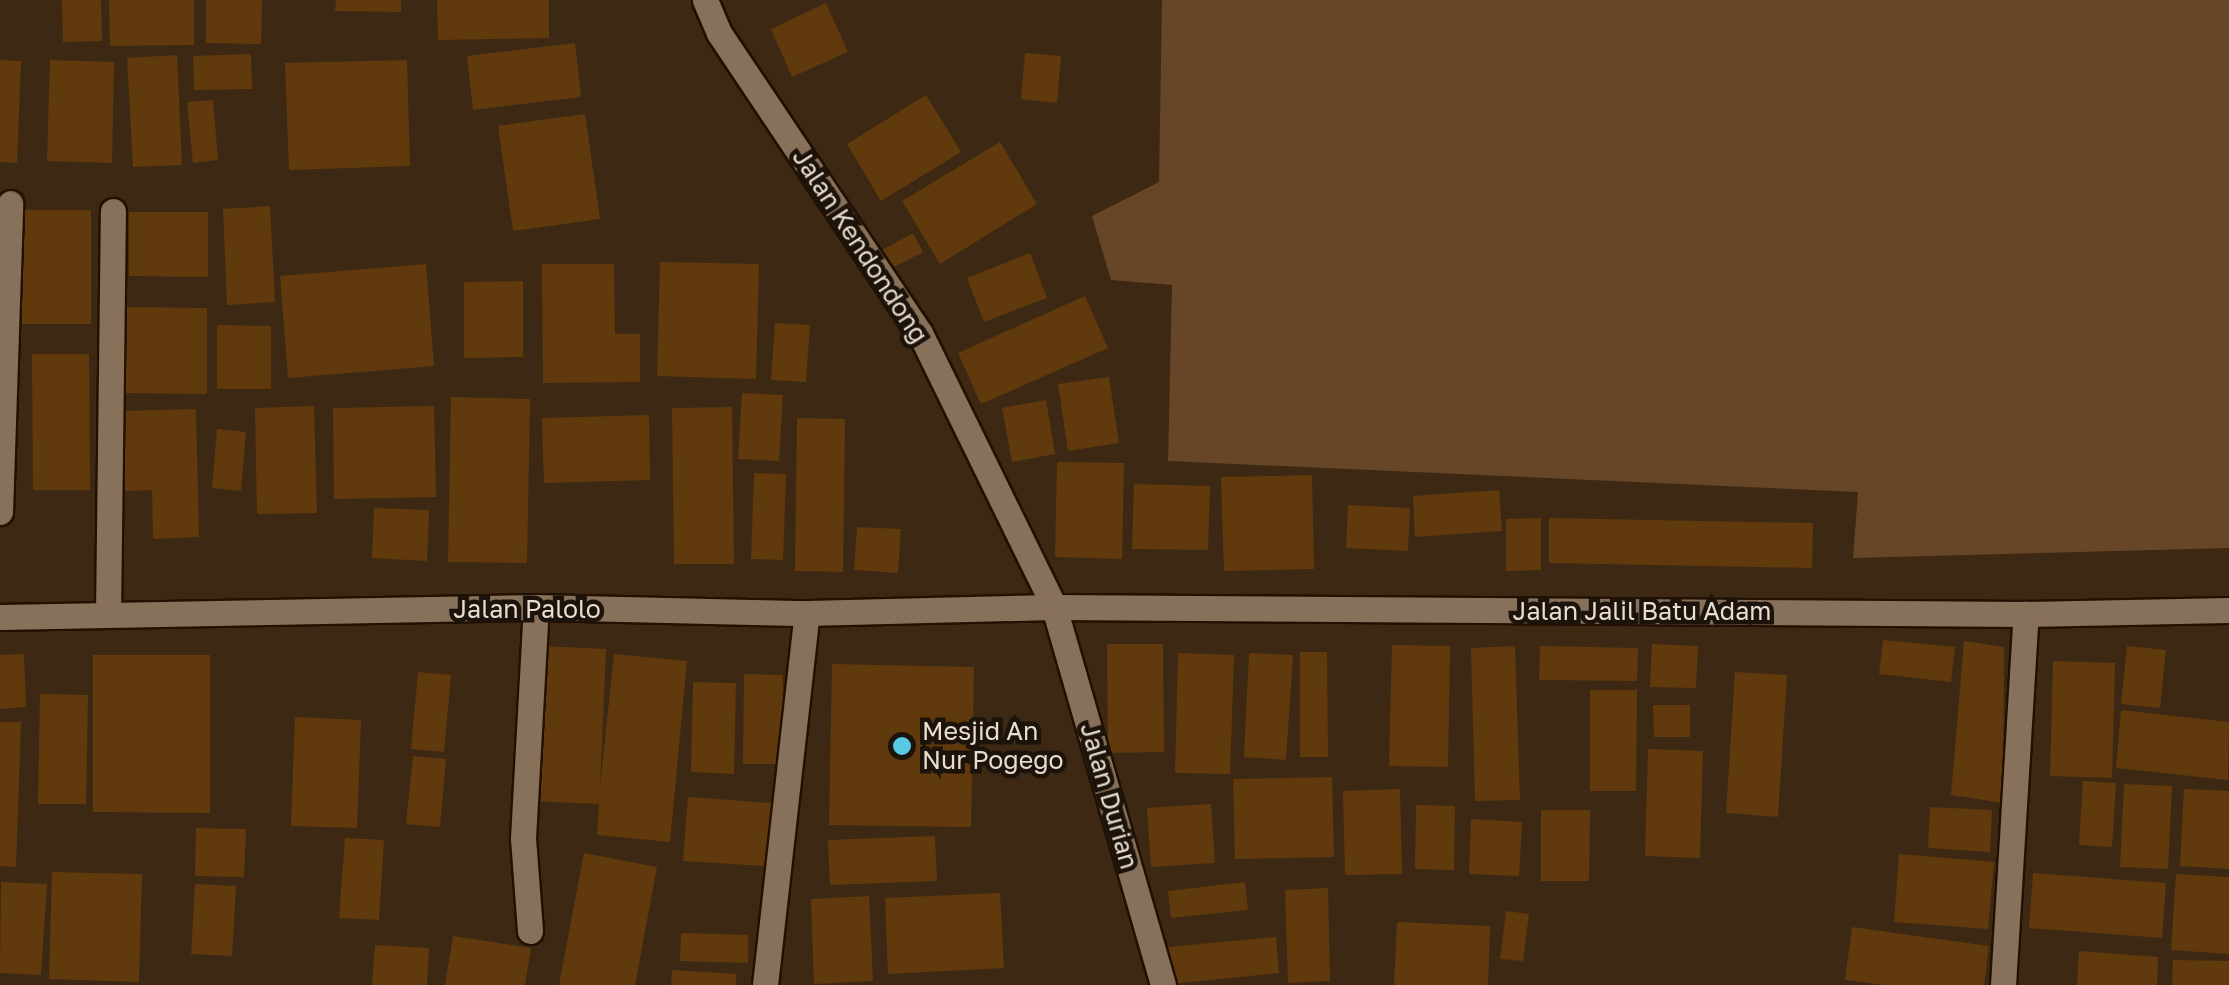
<!DOCTYPE html>
<html>
<head>
<meta charset="utf-8">
<style>
  body { margin:0 }
  #map { position:relative; width:2229px; height:985px; overflow:hidden; background:#3c2813; font-family:"Golos Text",sans-serif }
  div>[style] { position:absolute }
  .green>* { inset:0; background:#664626 }
  .building>* { inset:0; background:#603a0d }
  .roads { filter:drop-shadow(2px 0 #221000) drop-shadow(-2px 0 #221000) drop-shadow(0 2px #221000) drop-shadow(0 -2px #221000) }
  .minor>* { height:25px; margin:-12.5px; padding:0 12.5px; transform-origin:12.5px; border-radius:12.5px; background:#88715b }
  .dots>* { width:28px; height:28px; translate:-50% -50%; box-sizing:border-box; border:5px solid #1c130a; border-radius:50% }
  span { translate:-50% -50%; white-space:nowrap; text-align:center; line-height:1.15; -webkit-text-stroke:9px #1c130a; paint-order:stroke }
  .street-label { font-size:25px; color:#e9dcd0 }
  .poi-label { font-size:25px; color:#e9dcd0 }
  .left { translate:0 -50%; text-align:left }
</style>
</head>
<body>
<div id="map">
  <div class="green">
    <i style="clip-path:polygon(1162px 0,2229px 0,2229px 548px,1853px 558px,1858px 492px,1168px 461px,1172px 285px,1111px 280px,1092px 216px,1159px 182px)"></i>
  </div>
  <div class="building">
    <i style="clip-path:polygon(62px 0,101px 0,102px 41px,63px 42px)"></i>
    <i style="clip-path:polygon(109px 0,194px 0,194px 45px,110px 46px)"></i>
    <i style="clip-path:polygon(206px 0,262px 0,261px 44px,206px 43px)"></i>
    <i style="clip-path:polygon(336px 0,401px 0,401px 12px,335px 11px)"></i>
    <i style="clip-path:polygon(437px 0,549px 0,549px 38px,438px 40px)"></i>
    <i style="clip-path:polygon(826px 3px,848px 52px,792px 77px,771px 29px)"></i>
    <i style="clip-path:polygon(575px 43px,581px 97px,473px 110px,467px 56px)"></i>
    <i style="clip-path:polygon(1025px 53px,1061px 56px,1057px 103px,1021px 99px)"></i>
    <i style="clip-path:polygon(251px 54px,252px 89px,194px 90px,193px 56px)"></i>
    <i style="clip-path:polygon(177px 55px,182px 165px,133px 167px,127px 58px)"></i>
    <i style="clip-path:polygon(0 60px,21px 61px,17px 163px,0 162px)"></i>
    <i style="clip-path:polygon(50px 60px,114px 62px,112px 163px,47px 161px)"></i>
    <i style="clip-path:polygon(407px 60px,410px 166px,289px 170px,285px 63px)"></i>
    <i style="clip-path:polygon(926px 95px,961px 152px,881px 201px,847px 144px)"></i>
    <i style="clip-path:polygon(213px 100px,218px 160px,193px 163px,187px 102px)"></i>
    <i style="clip-path:polygon(585px 114px,600px 219px,513px 231px,498px 126px)"></i>
    <i style="clip-path:polygon(1000px 142px,1037px 204px,940px 264px,902px 201px)"></i>
    <i style="clip-path:polygon(270px 206px,275px 302px,227px 305px,223px 209px)"></i>
    <i style="clip-path:polygon(16px 210px,91px 210px,91px 324px,16px 324px)"></i>
    <i style="clip-path:polygon(129px 212px,208px 212px,208px 277px,129px 276px)"></i>
    <i style="clip-path:polygon(913px 233px,923px 252px,892px 268px,882px 250px)"></i>
    <i style="clip-path:polygon(1030px 253px,1047px 298px,984px 322px,967px 278px)"></i>
    <i style="clip-path:polygon(660px 262px,759px 264px,756px 379px,657px 376px)"></i>
    <i style="clip-path:polygon(426px 264px,434px 366px,288px 378px,280px 276px)"></i>
    <i style="clip-path:polygon(542px 264px,614px 264px,615px 334px,640px 334px,640px 382px,543px 383px)"></i>
    <i style="clip-path:polygon(523px 281px,523px 357px,464px 358px,464px 282px)"></i>
    <i style="clip-path:polygon(1085px 296px,1108px 348px,981px 404px,958px 353px)"></i>
    <i style="clip-path:polygon(123px 307px,207px 308px,207px 394px,123px 393px)"></i>
    <i style="clip-path:polygon(775px 323px,810px 325px,806px 382px,771px 380px)"></i>
    <i style="clip-path:polygon(217px 325px,271px 326px,271px 389px,217px 389px)"></i>
    <i style="clip-path:polygon(32px 354px,89px 354px,90px 490px,33px 490px)"></i>
    <i style="clip-path:polygon(1109px 377px,1119px 443px,1068px 451px,1058px 384px)"></i>
    <i style="clip-path:polygon(742px 393px,783px 395px,779px 461px,738px 459px)"></i>
    <i style="clip-path:polygon(451px 397px,530px 399px,527px 563px,448px 562px)"></i>
    <i style="clip-path:polygon(1046px 400px,1055px 454px,1012px 462px,1002px 408px)"></i>
    <i style="clip-path:polygon(314px 406px,317px 513px,257px 514px,255px 408px)"></i>
    <i style="clip-path:polygon(434px 406px,436px 497px,334px 499px,333px 408px)"></i>
    <i style="clip-path:polygon(732px 407px,734px 564px,674px 564px,672px 408px)"></i>
    <i style="clip-path:polygon(196px 409px,199px 537px,153px 539px,152px 490px,122px 491px,120px 411px)"></i>
    <i style="clip-path:polygon(649px 415px,650px 480px,544px 483px,542px 418px)"></i>
    <i style="clip-path:polygon(797px 418px,845px 419px,843px 572px,795px 571px)"></i>
    <i style="clip-path:polygon(217px 429px,246px 432px,241px 491px,212px 488px)"></i>
    <i style="clip-path:polygon(1057px 462px,1124px 463px,1122px 559px,1055px 557px)"></i>
    <i style="clip-path:polygon(754px 473px,786px 474px,783px 560px,751px 559px)"></i>
    <i style="clip-path:polygon(1312px 475px,1314px 569px,1224px 571px,1221px 477px)"></i>
    <i style="clip-path:polygon(1134px 484px,1210px 486px,1208px 550px,1132px 549px)"></i>
    <i style="clip-path:polygon(1499px 490px,1502px 531px,1415px 537px,1413px 496px)"></i>
    <i style="clip-path:polygon(1348px 505px,1410px 508px,1408px 551px,1346px 548px)"></i>
    <i style="clip-path:polygon(374px 508px,429px 510px,427px 561px,372px 558px)"></i>
    <i style="clip-path:polygon(1541px 518px,1541px 570px,1506px 571px,1506px 519px)"></i>
    <i style="clip-path:polygon(1549px 518px,1813px 523px,1812px 568px,1549px 563px)"></i>
    <i style="clip-path:polygon(857px 527px,901px 529px,898px 573px,854px 570px)"></i>
    <i style="clip-path:polygon(1883px 640px,1955px 647px,1951px 682px,1879px 674px)"></i>
    <i style="clip-path:polygon(1964px 641px,2004px 647px,2003px 803px,1951px 795px)"></i>
    <i style="clip-path:polygon(1107px 644px,1163px 644px,1164px 752px,1108px 753px)"></i>
    <i style="clip-path:polygon(1652px 644px,1698px 646px,1696px 688px,1650px 687px)"></i>
    <i style="clip-path:polygon(1392px 645px,1450px 646px,1448px 767px,1389px 766px)"></i>
    <i style="clip-path:polygon(540px 646px,606px 649px,600px 787px,614px 654px,687px 661px,670px 842px,597px 835px,599px 804px,533px 801px)"></i>
    <i style="clip-path:polygon(1515px 646px,1520px 800px,1475px 801px,1471px 648px)"></i>
    <i style="clip-path:polygon(1540px 646px,1638px 648px,1637px 681px,1539px 680px)"></i>
    <i style="clip-path:polygon(2127px 646px,2166px 650px,2160px 708px,2121px 704px)"></i>
    <i style="clip-path:polygon(1300px 652px,1327px 652px,1328px 757px,1300px 757px)"></i>
    <i style="clip-path:polygon(1178px 653px,1234px 655px,1230px 774px,1175px 773px)"></i>
    <i style="clip-path:polygon(1249px 653px,1293px 655px,1286px 760px,1244px 757px)"></i>
    <i style="clip-path:polygon(24px 654px,26px 707px,0 709px,0 655px)"></i>
    <i style="clip-path:polygon(93px 655px,210px 655px,210px 813px,93px 812px)"></i>
    <i style="clip-path:polygon(2053px 661px,2115px 663px,2112px 778px,2050px 776px)"></i>
    <i style="clip-path:polygon(832px 664px,974px 667px,971px 827px,829px 825px)"></i>
    <i style="clip-path:polygon(418px 672px,451px 675px,444px 752px,411px 749px)"></i>
    <i style="clip-path:polygon(1735px 672px,1787px 675px,1778px 817px,1726px 813px)"></i>
    <i style="clip-path:polygon(744px 674px,783px 675px,782px 764px,743px 764px)"></i>
    <i style="clip-path:polygon(693px 682px,736px 683px,734px 774px,691px 772px)"></i>
    <i style="clip-path:polygon(1590px 690px,1637px 690px,1636px 791px,1590px 791px)"></i>
    <i style="clip-path:polygon(40px 694px,88px 695px,86px 804px,38px 804px)"></i>
    <i style="clip-path:polygon(1653px 705px,1690px 705px,1690px 737px,1654px 737px)"></i>
    <i style="clip-path:polygon(2121px 710px,2229px 722px,2228px 780px,2116px 768px)"></i>
    <i style="clip-path:polygon(295px 717px,361px 720px,357px 828px,291px 826px)"></i>
    <i style="clip-path:polygon(0 722px,21px 722px,16px 867px,0 866px)"></i>
    <i style="clip-path:polygon(1648px 749px,1703px 751px,1700px 858px,1645px 856px)"></i>
    <i style="clip-path:polygon(413px 756px,446px 759px,440px 827px,406px 824px)"></i>
    <i style="clip-path:polygon(1332px 777px,1334px 857px,1235px 859px,1233px 779px)"></i>
    <i style="clip-path:polygon(2083px 781px,2116px 783px,2112px 847px,2079px 845px)"></i>
    <i style="clip-path:polygon(2124px 784px,2172px 786px,2168px 869px,2120px 867px)"></i>
    <i style="clip-path:polygon(1400px 789px,1402px 874px,1345px 875px,1343px 791px)"></i>
    <i style="clip-path:polygon(2184px 789px,2229px 791px,2229px 869px,2180px 866px)"></i>
    <i style="clip-path:polygon(688px 797px,783px 804px,778px 867px,683px 861px)"></i>
    <i style="clip-path:polygon(1211px 804px,1215px 863px,1151px 867px,1147px 808px)"></i>
    <i style="clip-path:polygon(1416px 805px,1455px 806px,1454px 870px,1415px 869px)"></i>
    <i style="clip-path:polygon(1930px 807px,1992px 810px,1990px 852px,1928px 848px)"></i>
    <i style="clip-path:polygon(1541px 810px,1590px 810px,1589px 881px,1541px 881px)"></i>
    <i style="clip-path:polygon(1471px 819px,1522px 822px,1519px 876px,1469px 874px)"></i>
    <i style="clip-path:polygon(196px 828px,246px 829px,244px 877px,195px 876px)"></i>
    <i style="clip-path:polygon(935px 836px,937px 881px,830px 885px,828px 840px)"></i>
    <i style="clip-path:polygon(345px 838px,384px 840px,379px 920px,339px 918px)"></i>
    <i style="clip-path:polygon(584px 853px,657px 867px,635px 985px,559px 985px)"></i>
    <i style="clip-path:polygon(1899px 854px,1994px 862px,1988px 929px,1894px 922px)"></i>
    <i style="clip-path:polygon(52px 872px,142px 874px,139px 982px,49px 979px)"></i>
    <i style="clip-path:polygon(2033px 873px,2166px 883px,2162px 938px,2029px 928px)"></i>
    <i style="clip-path:polygon(2176px 874px,2229px 877px,2229px 954px,2171px 950px)"></i>
    <i style="clip-path:polygon(1px 882px,47px 884px,41px 975px,0 973px)"></i>
    <i style="clip-path:polygon(1245px 882px,1248px 910px,1171px 918px,1168px 891px)"></i>
    <i style="clip-path:polygon(195px 884px,236px 886px,232px 956px,191px 954px)"></i>
    <i style="clip-path:polygon(1328px 888px,1330px 981px,1288px 983px,1285px 890px)"></i>
    <i style="clip-path:polygon(1000px 893px,1004px 968px,888px 974px,885px 898px)"></i>
    <i style="clip-path:polygon(869px 896px,873px 981px,814px 984px,811px 899px)"></i>
    <i style="clip-path:polygon(1506px 911px,1529px 914px,1523px 961px,1500px 959px)"></i>
    <i style="clip-path:polygon(1397px 922px,1490px 926px,1488px 985px,1394px 985px)"></i>
    <i style="clip-path:polygon(1852px 927px,1989px 946px,1984px 985px,1884px 985px,1845px 980px)"></i>
    <i style="clip-path:polygon(681px 933px,748px 935px,748px 963px,680px 961px)"></i>
    <i style="clip-path:polygon(453px 936px,531px 948px,525px 985px,445px 985px)"></i>
    <i style="clip-path:polygon(1276px 937px,1279px 973px,1170px 984px,1167px 947px)"></i>
    <i style="clip-path:polygon(375px 945px,429px 948px,427px 985px,372px 985px)"></i>
    <i style="clip-path:polygon(2079px 951px,2158px 957px,2157px 985px,2077px 985px)"></i>
    <i style="clip-path:polygon(2173px 960px,2229px 961px,2229px 985px,2172px 985px)"></i>
    <i style="clip-path:polygon(672px 970px,736px 974px,736px 985px,671px 985px)"></i>
  </div>
  <div class="roads">
    <div class="minor">
      <i style="left:705px;top:0;width:36px;rotate:67deg"></i>
      <i style="left:719px;top:33px;width:361px;rotate:56.2deg"></i>
      <i style="left:920px;top:333px;width:305px;rotate:63.9deg"></i>
      <i style="left:1054px;top:607px;width:393px;rotate:73.9deg"></i>
      <i style="left:0;top:512px;width:309px;rotate:-88.1deg"></i>
      <i style="left:108px;top:615px;width:404px;rotate:-89.3deg"></i>
      <i style="left:0;top:617px;width:536px;rotate:-1.07deg"></i>
      <i style="left:536px;top:607px;width:271px;rotate:1.3deg"></i>
      <i style="left:807px;top:613px;width:247px;rotate:-1.4deg"></i>
      <i style="left:1054px;top:607px;width:972px;rotate:0.41deg"></i>
      <i style="left:2026px;top:614px;width:203px;rotate:-1.1deg"></i>
      <i style="left:530px;top:931px;width:93px;rotate:-94.3deg"></i>
      <i style="left:523px;top:838px;width:231px;rotate:-86.8deg"></i>
      <i style="left:765px;top:985px;width:374px;rotate:-83.6deg"></i>
      <i style="left:2003px;top:985px;width:372px;rotate:-86.5deg"></i>
    </div>
  </div>
  <div class="dots">
    <i style="left:902px;top:746px;background:#58c9e3"></i>
  </div>
  <div class="street-label">
    <span style="left:860px;top:246px;rotate:57deg">Jalan Kendondong</span>
    <span style="left:527px;top:609px">Jalan Palolo</span>
    <span style="left:1642px;top:611px">Jalan Jalil Batu Adam</span>
    <span style="left:1109px;top:796px;rotate:74deg">Jalan Durian</span>
  </div>
  <div class="poi-label">
    <span class="left" style="left:922px;top:746px">Mesjid An<br>Nur Pogego</span>
  </div>
</div>
</body>
</html>
